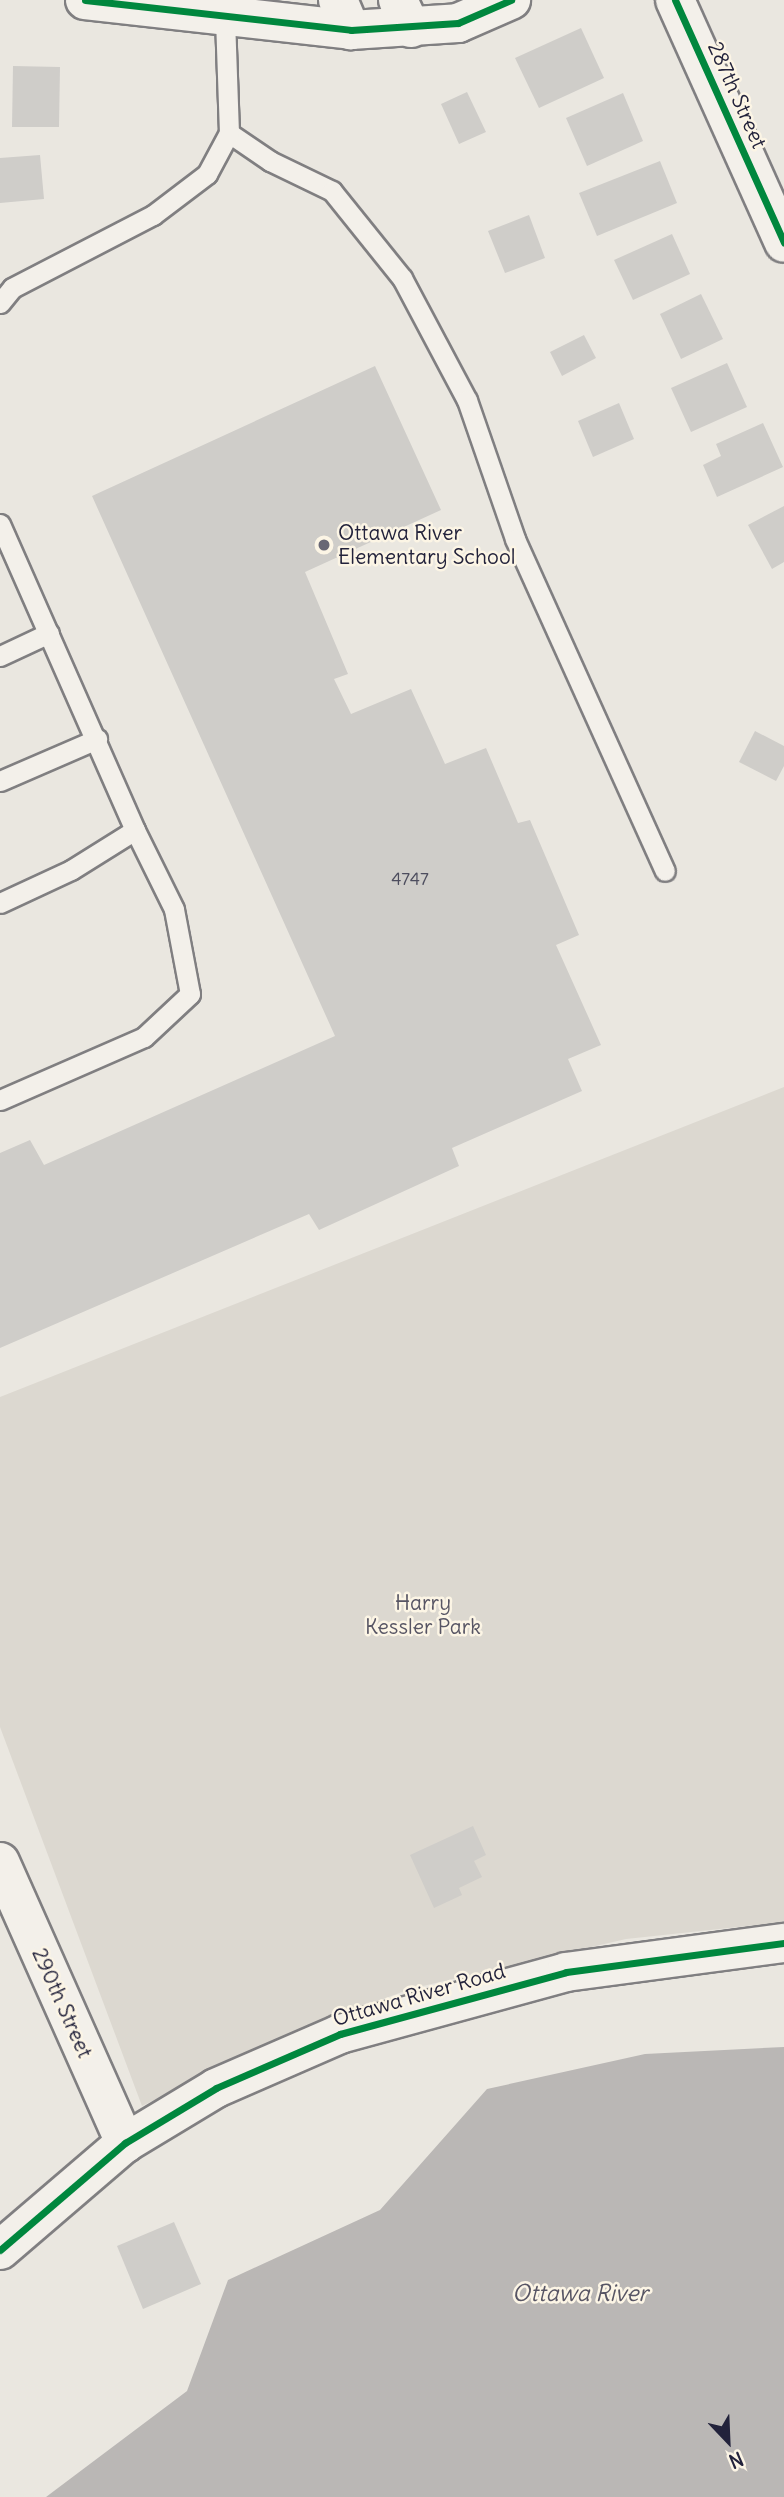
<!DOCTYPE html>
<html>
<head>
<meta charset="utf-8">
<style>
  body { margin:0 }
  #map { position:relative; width:784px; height:2497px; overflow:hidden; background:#eae7e0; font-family:Delius,sans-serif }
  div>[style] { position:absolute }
  .green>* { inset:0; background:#dcd8d0 }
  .water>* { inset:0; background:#bab7b5 }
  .building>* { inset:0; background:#cfcdc9 }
  .roads { filter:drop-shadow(2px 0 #807f81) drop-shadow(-2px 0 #807f81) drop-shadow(0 2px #807f81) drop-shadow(0 -2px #807f81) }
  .service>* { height:19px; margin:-9.5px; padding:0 9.5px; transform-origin:9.5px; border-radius:9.5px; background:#f3f0ea }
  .minor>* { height:38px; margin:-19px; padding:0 19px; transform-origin:19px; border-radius:19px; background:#f3f0ea }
  .tertiary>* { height:38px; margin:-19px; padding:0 19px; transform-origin:19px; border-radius:19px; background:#f3f0ea }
  .cycleway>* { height:7px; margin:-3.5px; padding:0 3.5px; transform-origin:3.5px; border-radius:3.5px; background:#00873e }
  .dots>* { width:19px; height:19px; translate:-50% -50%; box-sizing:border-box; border:4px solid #fcf5e5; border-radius:50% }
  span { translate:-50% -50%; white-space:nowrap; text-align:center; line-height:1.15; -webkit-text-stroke:5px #fcf5e5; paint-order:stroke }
  .number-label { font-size:18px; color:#4d4d5e }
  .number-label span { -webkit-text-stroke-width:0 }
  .street-label { font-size:21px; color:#22223b }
  .poi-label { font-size:21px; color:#22223b }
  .left { translate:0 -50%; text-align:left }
  .park-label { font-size:21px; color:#575564 }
  .water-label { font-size:23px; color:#575564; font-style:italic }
  .north { position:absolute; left:693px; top:2406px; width:70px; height:70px; -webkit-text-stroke:5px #fcf5e5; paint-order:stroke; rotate:157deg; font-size:19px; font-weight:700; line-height:28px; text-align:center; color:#22223b }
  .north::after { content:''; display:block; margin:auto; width:24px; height:32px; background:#22223b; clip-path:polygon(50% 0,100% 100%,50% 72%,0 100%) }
</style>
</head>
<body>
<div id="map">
  <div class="green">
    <i style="clip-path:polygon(784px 1087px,784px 1922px,626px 1939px,410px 1989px,279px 2038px,142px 2106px,0 1727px,0 1397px)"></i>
  </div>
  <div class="water">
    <i style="clip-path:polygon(784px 2047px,784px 2497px,46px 2497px,187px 2391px,228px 2280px,380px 2210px,487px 2089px,645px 2054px)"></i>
  </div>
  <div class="building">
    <i style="clip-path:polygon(581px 28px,604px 78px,539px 108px,515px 58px)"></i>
    <i style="clip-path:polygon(13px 66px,60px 67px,59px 127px,12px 127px)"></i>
    <i style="clip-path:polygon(467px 92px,486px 132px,459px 144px,441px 104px)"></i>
    <i style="clip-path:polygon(623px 93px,643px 141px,587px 166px,566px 118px)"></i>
    <i style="clip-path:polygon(40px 155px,44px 199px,0 203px,0 158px)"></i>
    <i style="clip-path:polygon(660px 161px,677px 203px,597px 236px,579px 193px)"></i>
    <i style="clip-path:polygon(529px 215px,545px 258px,505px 273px,488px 231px)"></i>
    <i style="clip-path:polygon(672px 234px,690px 274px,633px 300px,614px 260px)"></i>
    <i style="clip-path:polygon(701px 294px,723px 339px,681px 359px,660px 314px)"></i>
    <i style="clip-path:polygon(584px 335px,596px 358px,562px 376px,550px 352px)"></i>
    <i style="clip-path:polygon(727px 363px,747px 407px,691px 432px,671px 388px)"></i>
    <i style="clip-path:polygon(375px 366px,441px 510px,305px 572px,348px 674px,334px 679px,351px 714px,411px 689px,445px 764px,486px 748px,518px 823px,530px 820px,579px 935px,556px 945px,601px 1045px,568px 1059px,582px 1091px,452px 1148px,459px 1166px,319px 1230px,309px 1214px,0 1348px,0 1153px,30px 1140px,44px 1165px,335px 1036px,92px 496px)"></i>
    <i style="clip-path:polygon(619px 403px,634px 439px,593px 457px,578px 421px)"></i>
    <i style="clip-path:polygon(763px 423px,783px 467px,717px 497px,703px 465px,721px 456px,716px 444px)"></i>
    <i style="clip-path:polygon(784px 506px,784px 562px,772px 569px,748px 525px)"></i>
    <i style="clip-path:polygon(755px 731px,784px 746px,784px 766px,776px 781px,739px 762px)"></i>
    <i style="clip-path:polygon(473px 1826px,486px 1855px,474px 1861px,482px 1877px,459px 1888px,462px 1895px,434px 1908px,410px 1855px)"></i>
    <i style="clip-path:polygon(174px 2222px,201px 2284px,143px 2309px,117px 2246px)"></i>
  </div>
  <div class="roads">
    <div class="service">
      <i style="left:229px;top:133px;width:50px;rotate:34.3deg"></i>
      <i style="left:270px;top:161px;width:69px;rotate:25.8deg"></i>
      <i style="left:332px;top:191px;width:112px;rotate:51.2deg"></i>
      <i style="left:402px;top:278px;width:138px;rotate:62deg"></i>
      <i style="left:467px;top:400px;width:147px;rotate:70.9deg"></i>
      <i style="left:515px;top:539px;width:364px;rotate:65.7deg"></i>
      <i style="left:0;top:303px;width:19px;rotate:-51deg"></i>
      <i style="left:12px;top:288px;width:159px;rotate:-27.4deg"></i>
      <i style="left:153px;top:215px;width:68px;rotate:-37.2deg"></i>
      <i style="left:207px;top:174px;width:47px;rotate:-61.8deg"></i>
      <i style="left:229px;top:133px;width:117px;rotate:-92deg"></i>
      <i style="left:0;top:524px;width:334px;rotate:66.2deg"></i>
      <i style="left:135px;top:830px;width:75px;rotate:148deg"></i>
      <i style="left:71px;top:870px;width:78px;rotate:155.1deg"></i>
      <i style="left:0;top:656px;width:54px;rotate:-25.1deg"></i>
      <i style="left:0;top:781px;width:106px;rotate:-23.4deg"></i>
      <i style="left:0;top:1100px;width:157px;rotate:-23.6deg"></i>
      <i style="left:144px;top:1037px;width:63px;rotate:-43.1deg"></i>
      <i style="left:190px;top:994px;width:86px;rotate:-100.7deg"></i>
      <i style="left:174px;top:909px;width:88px;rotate:-116.3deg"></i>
    </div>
    <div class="minor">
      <i style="left:338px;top:0;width:33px;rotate:67deg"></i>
      <i style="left:398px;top:0;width:31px;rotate:65deg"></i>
      <i style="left:675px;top:0;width:266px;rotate:65.8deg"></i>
    </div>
    <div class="tertiary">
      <i style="left:85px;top:0;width:268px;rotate:6.4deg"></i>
      <i style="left:351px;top:30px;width:107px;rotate:-3.7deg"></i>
      <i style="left:458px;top:23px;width:58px;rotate:-23.5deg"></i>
      <i style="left:0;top:1862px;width:308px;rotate:66deg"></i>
      <i style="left:0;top:2250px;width:165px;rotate:-40.6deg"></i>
      <i style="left:125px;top:2143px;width:106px;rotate:-31.1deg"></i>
      <i style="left:216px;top:2088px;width:135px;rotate:-23.5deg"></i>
      <i style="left:340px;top:2034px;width:234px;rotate:-15.3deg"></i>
      <i style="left:566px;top:1972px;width:220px;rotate:-7.6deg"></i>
    </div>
  </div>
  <div class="cycleway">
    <i style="left:85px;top:0;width:268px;rotate:6.4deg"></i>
    <i style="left:351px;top:30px;width:107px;rotate:-3.7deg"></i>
    <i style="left:458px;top:23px;width:58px;rotate:-23.5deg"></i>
    <i style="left:675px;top:0;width:266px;rotate:65.8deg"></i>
    <i style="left:0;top:2250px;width:165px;rotate:-40.6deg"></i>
    <i style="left:125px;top:2143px;width:106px;rotate:-31.1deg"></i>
    <i style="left:216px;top:2088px;width:135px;rotate:-23.5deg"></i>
    <i style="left:340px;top:2034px;width:234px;rotate:-15.3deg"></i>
    <i style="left:566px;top:1972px;width:220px;rotate:-7.6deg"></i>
  </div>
  <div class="dots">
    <i style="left:324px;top:545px;background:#686775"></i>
  </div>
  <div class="number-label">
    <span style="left:410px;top:879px">4747</span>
  </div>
  <div class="street-label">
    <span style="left:737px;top:95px;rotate:66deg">287th Street</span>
    <span style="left:419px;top:1995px;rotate:-16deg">Ottawa River Road</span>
    <span style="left:62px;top:2003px;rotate:66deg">290th Street</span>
  </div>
  <div class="poi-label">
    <span class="left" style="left:338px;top:545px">Ottawa River<br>Elementary School</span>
  </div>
  <div class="park-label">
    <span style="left:423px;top:1615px">Harry<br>Kessler Park</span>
  </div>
  <div class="water-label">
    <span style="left:580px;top:2293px">Ottawa River</span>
  </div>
  <div class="north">N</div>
</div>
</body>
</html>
